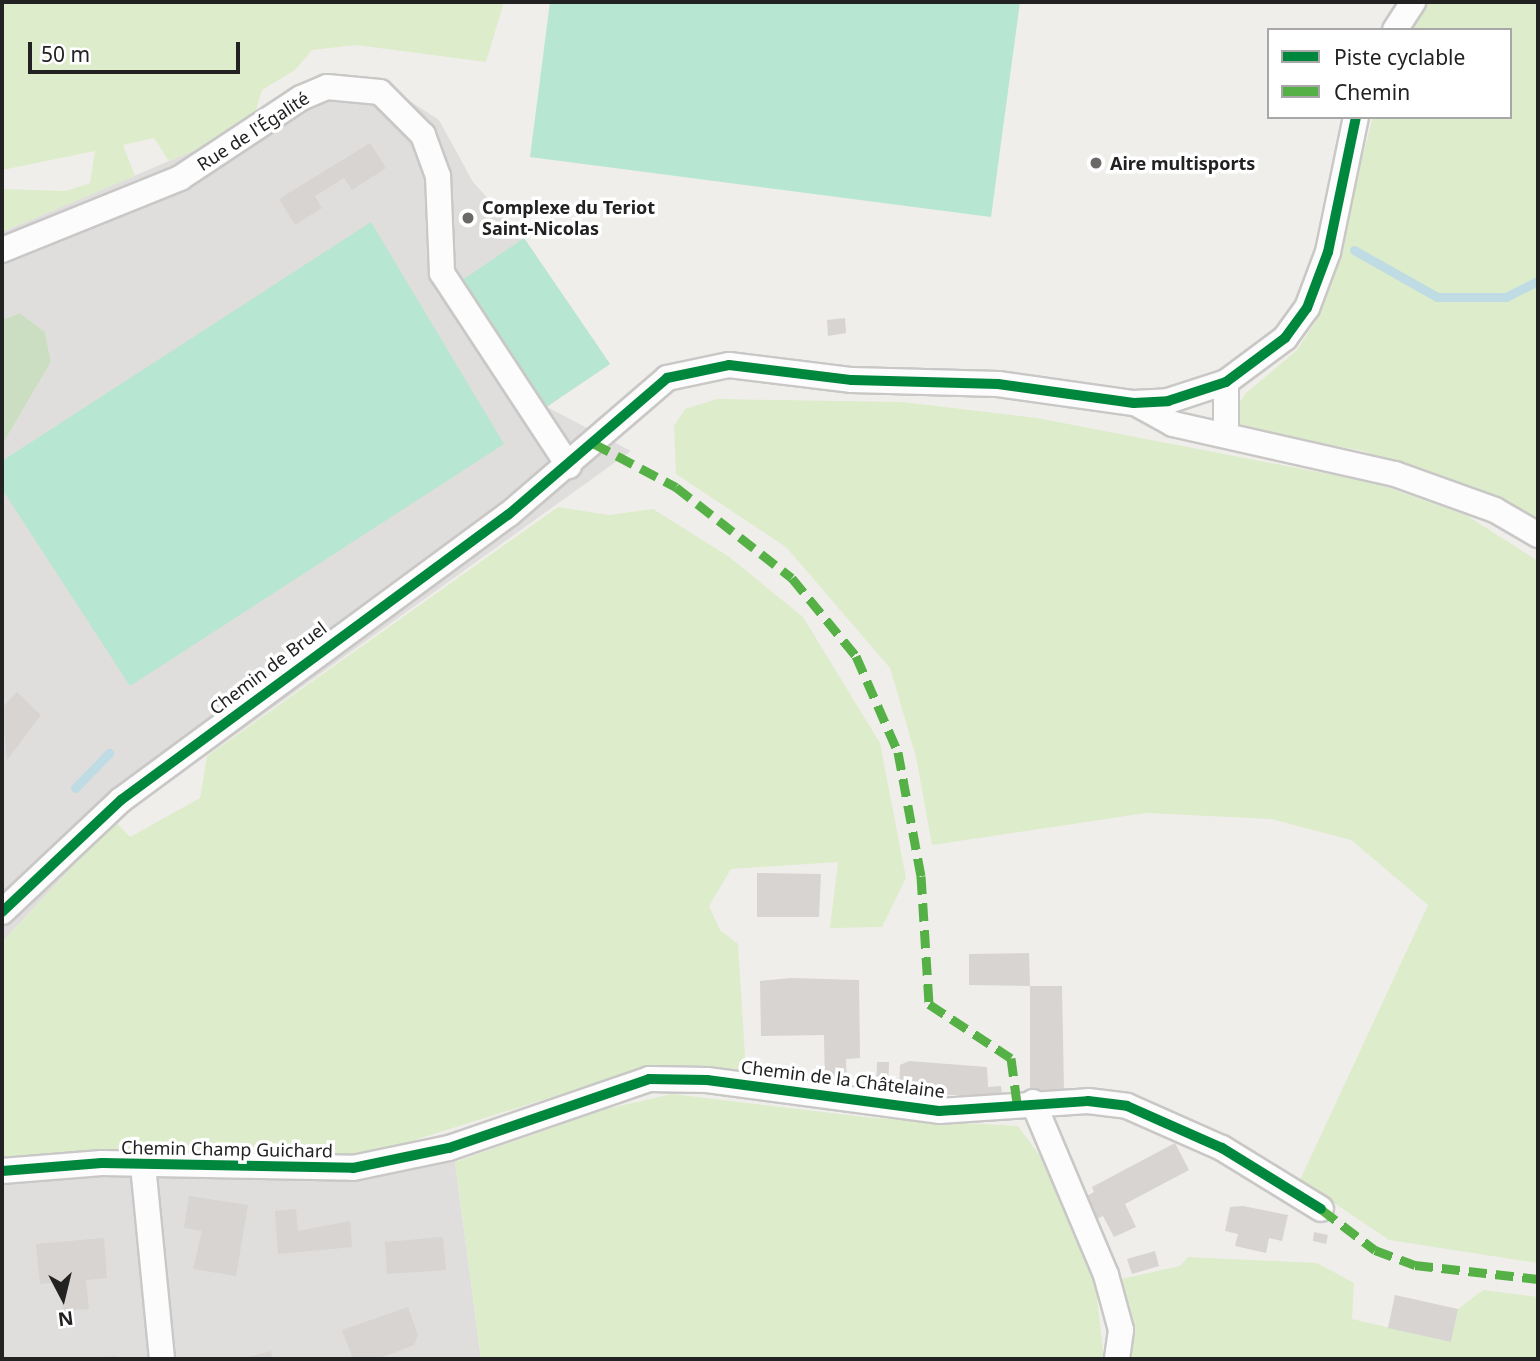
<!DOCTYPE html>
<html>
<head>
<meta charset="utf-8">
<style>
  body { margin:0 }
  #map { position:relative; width:1540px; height:1361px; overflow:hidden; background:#f0eeeb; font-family:"Noto Sans",sans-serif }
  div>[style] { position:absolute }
  .residential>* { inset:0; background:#dfdedc }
  .grass>* { inset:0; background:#ddeccb }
  .forest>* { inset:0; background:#cbdec1 }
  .pitch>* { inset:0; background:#b7e6d2 }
  .stream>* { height:9px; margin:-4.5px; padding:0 4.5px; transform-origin:4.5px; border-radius:4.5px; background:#bfdbe3 }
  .building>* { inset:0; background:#d7d4d2 }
  .roads { filter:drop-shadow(2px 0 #c9c8c7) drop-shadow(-2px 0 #c9c8c7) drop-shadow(0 2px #c9c8c7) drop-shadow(0 -2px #c9c8c7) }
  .minor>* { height:24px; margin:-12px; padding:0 12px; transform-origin:12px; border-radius:12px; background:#fdfcfc }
  .quiet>* { height:9px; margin-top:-4.5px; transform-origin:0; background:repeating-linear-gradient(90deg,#55b145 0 18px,transparent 0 27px) }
  .cycleway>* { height:10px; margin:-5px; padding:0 5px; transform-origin:5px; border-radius:5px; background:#00873e }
  .dots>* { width:19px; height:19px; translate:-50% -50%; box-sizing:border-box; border:4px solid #fff; border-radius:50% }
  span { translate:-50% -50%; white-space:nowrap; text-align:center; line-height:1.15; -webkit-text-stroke:7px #fff; paint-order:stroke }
  .street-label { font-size:18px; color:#222 }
  .poi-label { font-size:18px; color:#222; font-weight:700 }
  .left { translate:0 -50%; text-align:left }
  .frame { position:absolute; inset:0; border:4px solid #222; pointer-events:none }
  .legend { position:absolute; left:1267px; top:28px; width:245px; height:91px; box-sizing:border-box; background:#fff; border:2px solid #a7a7a7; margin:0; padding:9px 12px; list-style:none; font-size:21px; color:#222 }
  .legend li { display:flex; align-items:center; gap:14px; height:35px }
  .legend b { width:35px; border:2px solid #a7a7a7 }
  .north { position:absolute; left:28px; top:1263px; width:70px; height:70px; -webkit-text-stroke:5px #fff; paint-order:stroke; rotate:173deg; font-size:19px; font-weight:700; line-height:28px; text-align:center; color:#222 }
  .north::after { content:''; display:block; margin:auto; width:24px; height:32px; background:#222; clip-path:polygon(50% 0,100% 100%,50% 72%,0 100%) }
  .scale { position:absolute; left:28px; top:42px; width:212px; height:32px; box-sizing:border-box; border:4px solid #222; border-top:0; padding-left:9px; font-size:21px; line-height:24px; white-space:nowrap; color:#222; -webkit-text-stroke:5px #fff; paint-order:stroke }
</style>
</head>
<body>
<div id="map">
  <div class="residential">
    <i style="clip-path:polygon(373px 77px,439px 120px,473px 182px,524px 238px,610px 364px,547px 407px,631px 451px,115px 821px,2px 942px,2px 445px,51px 362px,45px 332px,20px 313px,2px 320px,2px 232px,195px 150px,256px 110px,323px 80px)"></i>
    <i style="clip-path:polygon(451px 1132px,481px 1359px,2px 1359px,2px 1156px,370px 1154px)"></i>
  </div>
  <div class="grass">
    <i style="clip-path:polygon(2px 2px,504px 2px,486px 62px,356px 45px,312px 50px,295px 70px,262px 90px,256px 110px,195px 150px,169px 161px,154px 138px,123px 145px,135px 176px,2px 232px,2px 189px,66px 191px,90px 183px,95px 151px,2px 170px)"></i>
    <i style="clip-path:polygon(1427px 2px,1538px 2px,1538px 518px,1363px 451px,1235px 427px,1234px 411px,1245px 394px,1296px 351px,1320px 315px,1373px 117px,1510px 117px,1510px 30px,1409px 30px)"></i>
    <i style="clip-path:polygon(717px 399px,902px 402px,1037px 418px,1375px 483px,1466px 515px,1538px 561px,1538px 1263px,1389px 1240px,1300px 1180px,1428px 905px,1351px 840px,1271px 819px,1146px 813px,932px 845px,916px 757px,890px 668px,786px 547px,676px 474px,674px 426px,685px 409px)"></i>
    <i style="clip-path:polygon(558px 507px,609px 515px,653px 509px,728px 556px,803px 617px,880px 743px,906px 878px,882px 927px,830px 928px,838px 862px,731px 869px,709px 906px,720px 930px,738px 944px,746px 1072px,689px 1065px,638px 1070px,370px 1154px,2px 1156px,2px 942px,115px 821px,130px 837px,200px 798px,207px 756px)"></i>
    <i style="clip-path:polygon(672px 1094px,873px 1118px,1018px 1126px,1045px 1163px,1095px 1280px,1104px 1359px,481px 1359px,455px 1162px,606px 1109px)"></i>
    <i style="clip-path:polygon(1188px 1257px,1317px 1263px,1354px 1283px,1352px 1319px,1451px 1342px,1458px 1309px,1483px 1290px,1538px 1297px,1538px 1359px,1131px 1359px,1127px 1302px,1117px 1280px,1180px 1266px)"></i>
  </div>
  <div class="forest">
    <i style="clip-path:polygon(20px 313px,45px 332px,51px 362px,2px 445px,2px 320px)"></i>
  </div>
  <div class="pitch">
    <i style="clip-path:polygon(550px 2px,1020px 2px,991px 217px,530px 157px)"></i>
    <i style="clip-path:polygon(371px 222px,504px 444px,130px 686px,2px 489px,2px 461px)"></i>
    <i style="clip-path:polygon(524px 238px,610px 364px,546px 407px,461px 281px)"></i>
  </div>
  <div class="stream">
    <i style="left:1354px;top:250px;width:95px;rotate:29.5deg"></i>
    <i style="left:1437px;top:297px;width:69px"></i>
    <i style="left:1506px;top:297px;width:36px;rotate:-27deg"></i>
    <i style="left:75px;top:788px;width:49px;rotate:-45.8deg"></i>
  </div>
  <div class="building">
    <i style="clip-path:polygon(370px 143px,386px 168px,352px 190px,344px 178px,315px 196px,322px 208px,295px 225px,279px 199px)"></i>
    <i style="clip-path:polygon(845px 318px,846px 333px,828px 336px,827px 320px)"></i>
    <i style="clip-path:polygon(17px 692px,41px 715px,7px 760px,2px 708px)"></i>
    <i style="clip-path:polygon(757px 873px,821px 874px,819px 917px,757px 917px)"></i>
    <i style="clip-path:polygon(1029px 953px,1030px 986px,969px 985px,969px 954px)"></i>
    <i style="clip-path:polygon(791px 978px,859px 980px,860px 1058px,846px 1059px,847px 1088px,825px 1086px,824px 1035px,761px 1036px,760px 981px)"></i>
    <i style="clip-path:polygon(1030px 986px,1062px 986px,1064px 1090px,1030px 1093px)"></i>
    <i style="clip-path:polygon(909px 1061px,987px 1067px,988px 1087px,1001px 1086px,1002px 1095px,899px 1095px,900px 1065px)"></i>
    <i style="clip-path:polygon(877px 1062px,889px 1062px,888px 1094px,876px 1092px)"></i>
    <i style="clip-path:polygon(1175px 1143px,1189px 1170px,1125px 1204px,1136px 1227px,1114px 1237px,1103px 1216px,1094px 1220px,1083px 1198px,1094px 1192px,1092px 1187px)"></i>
    <i style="clip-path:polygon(189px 1196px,248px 1205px,236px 1276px,193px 1269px,202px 1231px,184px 1228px)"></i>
    <i style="clip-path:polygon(1243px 1206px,1288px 1215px,1282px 1241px,1269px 1238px,1266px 1253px,1235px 1246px,1238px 1234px,1225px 1231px,1230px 1207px)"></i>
    <i style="clip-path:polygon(296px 1209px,298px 1231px,350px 1221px,352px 1247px,278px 1254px,275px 1211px)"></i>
    <i style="clip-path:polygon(1314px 1232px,1328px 1235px,1326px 1244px,1313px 1241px)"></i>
    <i style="clip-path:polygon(443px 1237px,446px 1270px,387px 1274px,385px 1242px)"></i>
    <i style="clip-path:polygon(104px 1238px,107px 1278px,86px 1280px,89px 1309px,63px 1311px,61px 1282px,40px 1284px,36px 1244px)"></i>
    <i style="clip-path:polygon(1155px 1251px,1159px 1266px,1132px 1274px,1127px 1259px)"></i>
    <i style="clip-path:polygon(1395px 1295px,1458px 1309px,1451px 1342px,1388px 1328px)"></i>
    <i style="clip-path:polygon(408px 1307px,418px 1335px,414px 1345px,377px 1359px,353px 1359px,342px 1330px)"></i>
    <i style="clip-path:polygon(271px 1351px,273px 1359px,244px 1359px,244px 1358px)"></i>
    <i style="clip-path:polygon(117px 1356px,118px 1359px,98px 1359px,98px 1357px)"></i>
  </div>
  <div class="roads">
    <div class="minor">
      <i style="left:1395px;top:30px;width:33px;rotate:-57deg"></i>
      <i style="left:2px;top:250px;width:192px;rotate:-22deg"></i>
      <i style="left:180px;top:178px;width:145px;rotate:-33.5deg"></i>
      <i style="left:301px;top:98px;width:28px;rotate:-23deg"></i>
      <i style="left:327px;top:87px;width:53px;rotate:5.4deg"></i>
      <i style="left:380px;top:92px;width:61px;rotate:45deg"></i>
      <i style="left:423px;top:135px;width:44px;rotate:69.9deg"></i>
      <i style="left:438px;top:176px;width:97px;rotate:87.6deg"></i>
      <i style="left:442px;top:273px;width:231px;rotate:56.7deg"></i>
      <i style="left:1135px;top:403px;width:43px;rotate:28.9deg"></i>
      <i style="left:1173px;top:424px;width:228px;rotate:12.7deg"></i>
      <i style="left:1395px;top:474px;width:106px;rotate:19.8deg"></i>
      <i style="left:1495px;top:510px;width:50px;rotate:30.2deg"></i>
      <i style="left:1226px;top:435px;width:53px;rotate:-90deg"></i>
      <i style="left:2px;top:912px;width:163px;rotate:-43.3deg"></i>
      <i style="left:121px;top:800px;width:481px;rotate:-36.4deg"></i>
      <i style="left:508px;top:515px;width:210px;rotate:-40.7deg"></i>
      <i style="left:667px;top:378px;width:63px;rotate:-11.8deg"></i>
      <i style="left:729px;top:365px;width:124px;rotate:7deg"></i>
      <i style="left:852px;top:380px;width:146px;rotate:1.6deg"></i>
      <i style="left:998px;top:384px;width:137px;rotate:8deg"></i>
      <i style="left:1134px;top:403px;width:34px;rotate:-3deg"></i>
      <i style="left:1168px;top:401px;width:61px;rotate:-18.1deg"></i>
      <i style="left:1226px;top:382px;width:74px;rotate:-36.7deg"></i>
      <i style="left:1285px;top:338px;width:37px;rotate:-54deg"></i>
      <i style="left:1307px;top:308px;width:60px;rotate:-69.4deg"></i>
      <i style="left:1328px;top:252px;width:138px;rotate:-78.3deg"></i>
      <i style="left:1033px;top:1102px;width:188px;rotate:67.1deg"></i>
      <i style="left:1106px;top:1275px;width:57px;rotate:74.7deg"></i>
      <i style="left:1121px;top:1330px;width:29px;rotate:98deg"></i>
      <i style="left:143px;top:1165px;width:195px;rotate:84.4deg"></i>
      <i style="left:2px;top:1171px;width:100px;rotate:-4.6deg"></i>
      <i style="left:102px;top:1163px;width:251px;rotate:1.1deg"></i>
      <i style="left:353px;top:1168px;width:98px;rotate:-11.8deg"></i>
      <i style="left:449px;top:1148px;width:212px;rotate:-19deg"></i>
      <i style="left:649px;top:1079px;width:58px;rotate:1deg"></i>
      <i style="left:707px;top:1080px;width:234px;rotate:7.6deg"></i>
      <i style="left:939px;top:1111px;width:149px;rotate:-3.8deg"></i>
      <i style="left:1088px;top:1101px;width:39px;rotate:7deg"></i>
      <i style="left:1127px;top:1106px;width:104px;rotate:23.9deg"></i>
      <i style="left:1222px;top:1148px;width:116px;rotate:31.6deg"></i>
    </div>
  </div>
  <div class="quiet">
    <i style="left:593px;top:443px;width:94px;rotate:27.9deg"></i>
    <i style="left:676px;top:487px;width:147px;rotate:38.1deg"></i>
    <i style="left:792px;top:578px;width:101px;rotate:50.6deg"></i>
    <i style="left:856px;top:656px;width:105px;rotate:66.4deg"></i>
    <i style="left:898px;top:752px;width:126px;rotate:79.5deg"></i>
    <i style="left:921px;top:876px;width:128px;rotate:86.4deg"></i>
    <i style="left:929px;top:1004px;width:98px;rotate:33.4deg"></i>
    <i style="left:1011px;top:1058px;width:45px;rotate:82.4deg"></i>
    <i style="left:1321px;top:1209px;width:68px;rotate:37.2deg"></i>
    <i style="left:1375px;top:1250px;width:43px;rotate:20.6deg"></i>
    <i style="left:1415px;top:1265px;width:124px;rotate:6.5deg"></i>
  </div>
  <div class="cycleway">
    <i style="left:2px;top:912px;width:163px;rotate:-43.3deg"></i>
    <i style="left:121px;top:800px;width:481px;rotate:-36.4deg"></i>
    <i style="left:508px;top:515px;width:210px;rotate:-40.7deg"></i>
    <i style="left:667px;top:378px;width:63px;rotate:-11.8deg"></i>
    <i style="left:729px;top:365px;width:124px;rotate:7deg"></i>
    <i style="left:852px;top:380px;width:146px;rotate:1.6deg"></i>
    <i style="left:998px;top:384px;width:137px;rotate:8deg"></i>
    <i style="left:1134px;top:403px;width:34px;rotate:-3deg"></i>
    <i style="left:1168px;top:401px;width:61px;rotate:-18.1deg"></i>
    <i style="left:1226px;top:382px;width:74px;rotate:-36.7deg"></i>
    <i style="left:1285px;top:338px;width:37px;rotate:-54deg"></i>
    <i style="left:1307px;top:308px;width:60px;rotate:-69.4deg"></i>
    <i style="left:1328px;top:252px;width:138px;rotate:-78.3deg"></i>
    <i style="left:2px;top:1171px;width:100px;rotate:-4.6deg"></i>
    <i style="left:102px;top:1163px;width:251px;rotate:1.1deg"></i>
    <i style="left:353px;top:1168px;width:98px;rotate:-11.8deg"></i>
    <i style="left:449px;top:1148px;width:212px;rotate:-19deg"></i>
    <i style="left:649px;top:1079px;width:58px;rotate:1deg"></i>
    <i style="left:707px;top:1080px;width:234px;rotate:7.6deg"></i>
    <i style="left:939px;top:1111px;width:149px;rotate:-3.8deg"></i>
    <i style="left:1088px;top:1101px;width:39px;rotate:7deg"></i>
    <i style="left:1127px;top:1106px;width:104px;rotate:23.9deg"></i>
    <i style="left:1222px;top:1148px;width:116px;rotate:31.6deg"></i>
  </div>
  <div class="dots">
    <i style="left:1096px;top:163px;background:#6a6968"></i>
    <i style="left:468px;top:218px;background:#6a6968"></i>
  </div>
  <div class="street-label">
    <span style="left:253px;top:131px;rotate:-33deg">Rue de l'Égalité</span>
    <span style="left:268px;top:668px;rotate:-37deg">Chemin de Bruel</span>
    <span style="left:843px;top:1079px;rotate:7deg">Chemin de la Châtelaine</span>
    <span style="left:227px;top:1149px;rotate:1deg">Chemin Champ Guichard</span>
  </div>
  <div class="poi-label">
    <span class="left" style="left:1110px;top:163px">Aire multisports</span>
    <span class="left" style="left:482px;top:218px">Complexe du Teriot<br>Saint-Nicolas</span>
  </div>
  <div class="frame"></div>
  <ul class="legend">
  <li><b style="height:9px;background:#00873e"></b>Piste cyclable</li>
  <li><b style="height:9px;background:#55b145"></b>Chemin</li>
  </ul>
  <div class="north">N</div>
  <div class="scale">50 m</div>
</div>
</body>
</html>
